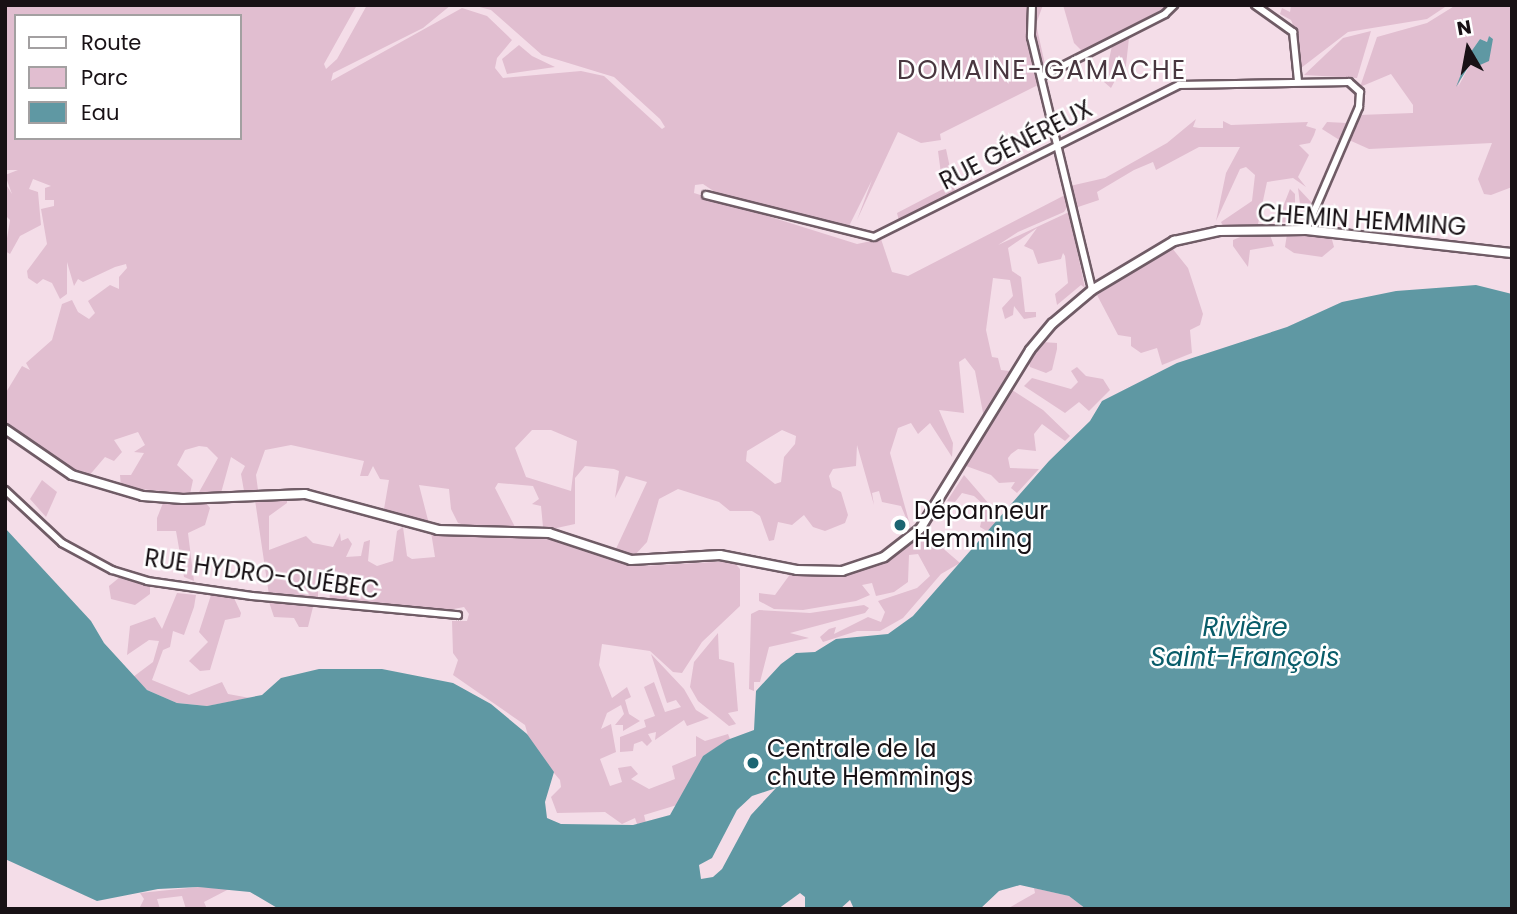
<!DOCTYPE html>
<html>
<head>
<meta charset="utf-8">
<style>
  body { margin:0 }
  #map { position:relative; width:1517px; height:914px; overflow:hidden; background:#f4dde8; font-family:Poppins,sans-serif }
  div>[style] { position:absolute }
  .green>* { inset:0; background:#e1bed0 }
  .water>* { inset:0; background:#5f98a3 }
  .roads { filter:drop-shadow(2px 0 #705c66) drop-shadow(-2px 0 #705c66) drop-shadow(0 2px #705c66) drop-shadow(0 -2px #705c66) }
  .minor>* { height:6px; margin:-3px; padding:0 3px; transform-origin:3px; border-radius:3px; background:#fff }
  .tertiary>* { height:8px; margin:-4px; padding:0 4px; transform-origin:4px; border-radius:4px; background:#fff }
  .dots>* { width:19px; height:19px; translate:-50% -50%; box-sizing:border-box; border:4px solid #fff; border-radius:50% }
  span { translate:-50% -50%; white-space:nowrap; text-align:center; line-height:1.15; -webkit-text-stroke:5px #fff; paint-order:stroke }
  .street-label { font-size:24px; color:#181115 }
  .poi-label { font-size:24px; color:#181115 }
  .left { translate:0 -50%; text-align:left }
  .neighbourhood-label { font-size:26px; color:#493740; letter-spacing:2px }
  .water-label { font-size:26px; color:#085c69; font-style:italic }
  .frame { position:absolute; inset:0; border:7px solid #181115; pointer-events:none }
  .legend { position:absolute; left:14px; top:14px; width:228px; height:126px; box-sizing:border-box; background:#fff; border:2px solid #a3a0a1; margin:0; padding:9px 12px; list-style:none; font-size:21px; color:#181115 }
  .legend li { display:flex; align-items:center; gap:14px; height:35px }
  .legend b { width:35px; border:2px solid #a3a0a1 }
  .north { position:absolute; left:1433px; top:14px; width:70px; height:70px; -webkit-text-stroke:5px #fff; paint-order:stroke; rotate:350deg; font-size:19px; font-weight:700; line-height:28px; text-align:center; color:#181115 }
  .north::after { content:''; display:block; margin:auto; width:24px; height:32px; background:#181115; clip-path:polygon(50% 0,100% 100%,50% 72%,0 100%) }
</style>
</head>
<body>
<div id="map">
  <div class="green">
    <i style="clip-path:polygon(evenodd,5px 5px,357px 5px,324px 64px,326px 69px,337px 59px,367px 5px,451px 5px,423px 28px,333px 73px,331px 81px,462px 8px,487px 16px,512px 40px,497px 58px,495px 68px,503px 78px,581px 71px,604px 76px,662px 129px,665px 127px,660px 119px,614px 77px,542px 55px,491px 10px,472px 5px,1043px 5px,1036px 24px,1046px 69px,1041px 68px,1032px 34px,1032px 11px,1027px 10px,1040px 84px,940px 134px,941px 140px,921px 143px,898px 132px,857px 220px,872px 180px,848px 228px,727px 200px,703px 184px,695px 185px,694px 193px,857px 244px,881px 239px,892px 272px,908px 276px,1065px 195px,1068px 206px,1064px 212px,1018px 232px,998px 245px,1069px 212px,1085px 288px,1081px 285px,1057px 305px,1055px 294px,1068px 283px,1065px 256px,1063px 253px,1061px 259px,1038px 264px,1033px 250px,1024px 246px,1037px 228px,1008px 248px,1012px 271px,1021px 277px,1025px 312px,1036px 312px,1036px 317px,1024px 319px,1014px 306px,1013px 315px,1005px 319px,1002px 308px,1013px 296px,1010px 280px,993px 278px,986px 330px,992px 357px,998px 358px,1001px 370px,1009px 371px,1010px 376px,984px 418px,975px 371px,965px 358px,959px 362px,964px 413px,939px 410px,953px 443px,952px 457px,930px 423px,918px 434px,911px 423px,898px 428px,890px 453px,912px 532px,901px 506px,882px 502px,879px 491px,872px 493px,874px 505px,857px 445px,856px 466px,833px 469px,829px 476px,832px 487px,841px 492px,848px 515px,845px 523px,825px 531px,813px 527px,804px 515px,792px 525px,778px 522px,774px 540px,769px 541px,760px 516px,752px 511px,730px 511px,719px 502px,678px 489px,659px 499px,647px 542px,634px 556px,615px 551px,647px 482px,626px 476px,615px 498px,619px 471px,614px 469px,585px 466px,575px 478px,575px 524px,552px 529px,543px 527px,541px 506px,532px 504px,539px 499px,533px 486px,498px 483px,495px 488px,515px 527px,474px 528px,458px 523px,451px 509px,449px 489px,419px 485px,429px 524px,384px 509px,389px 480px,380px 479px,373px 466px,368px 476px,360px 476px,364px 461px,291px 445px,265px 450px,256px 475px,258px 490px,244px 491px,241px 474px,245px 466px,231px 457px,221px 493px,198px 494px,218px 458px,207px 447px,199px 446px,185px 450px,177px 465px,193px 480px,190px 494px,121px 487px,120px 475px,131px 475px,144px 453px,134px 452px,145px 445px,138px 432px,114px 440px,122px 452px,114px 461px,105px 457px,88px 477px,61px 464px,5px 424px,5px 394px,22px 366px,30px 370px,26px 363px,52px 340px,62px 304px,72px 300px,78px 312px,89px 319px,95px 313px,88px 301px,110px 285px,119px 289px,119px 277px,127px 268px,126px 264px,115px 267px,83px 282px,78px 279px,74px 286px,67px 262px,67px 294px,60px 299px,52px 283px,43px 279px,37px 284px,28px 278px,27px 271px,47px 244px,41px 209px,54px 206px,54px 200px,45px 200px,45px 188px,51px 186px,33px 179px,29px 189px,38px 192px,41px 225px,20px 236px,10px 254px,5px 251px,10px 220px,5px 215px,5px 183px,12px 194px,5px 175px,18px 170px,5px 170px,5px 5px,16px 16px,240px 16px,240px 138px,16px 138px,16px 16px,5px 5px,532px 430px,551px 430px,577px 441px,571px 491px,526px 477px,515px 448px,532px 430px,5px 5px,782px 430px,796px 436px,795px 444px,784px 457px,781px 482px,775px 484px,746px 461px,747px 451px,782px 430px)"></i>
    <i style="clip-path:polygon(1063px 5px,1170px 5px,1083px 52px,1074px 43px)"></i>
    <i style="clip-path:polygon(1291px 5px,1448px 5px,1427px 19px,1348px 32px,1301px 68px,1296px 32px,1291px 20px,1280px 14px,1282px 8px,1290px 12px)"></i>
    <i style="clip-path:polygon(evenodd,1456px 5px,1512px 5px,1512px 187px,1491px 195px,1484px 194px,1478px 179px,1492px 143px,1369px 149px,1349px 140px,1359px 115px,1413px 113px,1413px 105px,1391px 74px,1360px 87px,1377px 37px,1427px 23px,1456px 5px,1489px 36px,1493px 39px,1488px 52px,1480px 65px,1472px 61px,1458px 87px,1468px 56px,1480px 39px,1487px 42px,1489px 36px)"></i>
    <i style="clip-path:polygon(1371px 31px,1357px 78px,1304px 75px,1343px 38px)"></i>
    <i style="clip-path:polygon(1129px 38px,1125px 74px,1118px 75px,1111px 88px,1104px 82px,1112px 46px)"></i>
    <i style="clip-path:polygon(519px 45px,532px 56px,555px 67px,507px 74px,502px 59px)"></i>
    <i style="clip-path:polygon(1196px 119px,1193px 127px,1199px 128px,1223px 128px,1223px 121px,1231px 125px,1308px 122px,1306px 126px,1316px 129px,1314px 135px,1310px 143px,1299px 145px,1309px 155px,1298px 177px,1306px 187px,1293px 178px,1267px 182px,1258px 224px,1223px 226px,1221px 222px,1252px 201px,1255px 175px,1246px 167px,1240px 169px,1216px 221px,1226px 173px,1240px 147px,1199px 147px,1156px 170px,1153px 162px,1134px 170px,1097px 192px,1099px 200px,1075px 208px,1070px 186px,1105px 178px,1167px 143px)"></i>
    <i style="clip-path:polygon(1327px 122px,1347px 123px,1341px 141px,1322px 129px)"></i>
    <i style="clip-path:polygon(946px 149px,955px 191px,899px 221px,897px 213px,943px 189px,938px 151px)"></i>
    <i style="clip-path:polygon(1298px 188px,1312px 203px,1302px 223px,1277px 222px,1290px 189px,1295px 194px,1295px 206px,1300px 204px)"></i>
    <i style="clip-path:polygon(1287px 234px,1331px 236px,1334px 247px,1322px 257px,1294px 253px,1285px 247px)"></i>
    <i style="clip-path:polygon(1245px 235px,1270px 235px,1274px 246px,1250px 250px,1248px 267px,1233px 246px,1233px 240px)"></i>
    <i style="clip-path:polygon(1172px 248px,1188px 268px,1203px 314px,1200px 325px,1190px 330px,1192px 353px,1162px 365px,1157px 348px,1141px 353px,1131px 346px,1131px 337px,1118px 335px,1097px 295px)"></i>
    <i style="clip-path:polygon(1042px 342px,1057px 343px,1057px 349px,1052px 370px,1046px 373px,1030px 367px,1029px 362px)"></i>
    <i style="clip-path:polygon(1077px 367px,1086px 376px,1103px 379px,1110px 390px,1089px 411px,1079px 402px,1065px 413px,1024px 386px,1032px 378px,1071px 389px,1078px 382px,1071px 371px)"></i>
    <i style="clip-path:polygon(1012px 390px,1043px 410px,1070px 436px,1065px 441px,1042px 424px,1034px 434px,1036px 451px,1018px 449px,1011px 454px,1008px 458px,1010px 468px,1039px 469px,1017px 493px,1011px 488px,1015px 482px,999px 483px,991px 475px,966px 466px)"></i>
    <i style="clip-path:polygon(964px 475px,1002px 519px,990px 533px,980px 527px,985px 506px,974px 496px,962px 493px,955px 502px,947px 501px)"></i>
    <i style="clip-path:polygon(42px 480px,57px 492px,46px 517px,30px 499px)"></i>
    <i style="clip-path:polygon(287px 497px,287px 503px,269px 516px,269px 550px,306px 536px,313px 543px,333px 547px,340px 533px,341px 541px,348px 538px,352px 544px,346px 557px,361px 556px,364px 542px,370px 540px,368px 561px,377px 566px,393px 561px,397px 531px,403px 527px,407px 556px,412px 559px,435px 557px,431px 532px,546px 537px,642px 566px,733px 561px,740px 569px,740px 606px,702px 642px,682px 673px,673px 672px,650px 651px,602px 644px,599px 665px,612px 698px,627px 687px,631px 697px,625px 700px,629px 714px,640px 721px,623px 731px,623px 725px,615px 725px,624px 714px,621px 705px,607px 713px,601px 729px,611px 724px,616px 752px,600px 759px,610px 786px,622px 782px,618px 768px,631px 766px,638px 774px,631px 779px,649px 789px,675px 779px,672px 766px,696px 756px,696px 736px,705px 741px,728px 734px,730px 739px,703px 756px,677px 805px,644px 815px,646px 823px,637px 824px,635px 818px,622px 824px,605px 812px,557px 813px,551px 797px,561px 787px,560px 780px,531px 746px,525px 725px,453px 675px,458px 660px,453px 653px,452px 621px,467px 621px,469px 614px,464px 607px,438px 612px,352px 604px,350px 597px,348px 604px,329px 601px,332px 580px,324px 579px,325px 571px,318px 569px,318px 600px,269px 595px,255px 500px)"></i>
    <i style="clip-path:polygon(205px 502px,210px 508px,205px 525px,188px 533px,194px 581px,184px 577px,176px 531px,157px 531px,157px 518px,163px 503px)"></i>
    <i style="clip-path:polygon(924px 532px,960px 563px,941px 574px,903px 618px,880px 631px,857px 631px,823px 642px,820px 637px,829px 629px,836px 627px,834px 634px,868px 617px,881px 622px,885px 612px,878px 601px,917px 588px,930px 576px,918px 554px,909px 555px,908px 582px,894px 592px,876px 596px,872px 583px,862px 585px,870px 595px,856px 601px,803px 610px,774px 609px,759px 601px,759px 593px,775px 595px,791px 573px,831px 576px,864px 570px,900px 552px)"></i>
    <i style="clip-path:polygon(120px 577px,150px 585px,150px 594px,135px 605px,111px 599px,109px 586px)"></i>
    <i style="clip-path:polygon(177px 593px,196px 595px,194px 607px,184px 635px,173px 631px,170px 647px,163px 650px,152px 680px,189px 695px,222px 682px,228px 694px,250px 698px,207px 706px,177px 703px,147px 690px,133px 677px,153px 662px,159px 641px,149px 640px,127px 655px,130px 626px,155px 617px,162px 629px)"></i>
    <i style="clip-path:polygon(211px 595px,234px 598px,241px 613px,240px 617px,225px 620px,210px 670px,200px 671px,189px 661px,208px 642px,199px 632px)"></i>
    <i style="clip-path:polygon(269px 602px,313px 607px,308px 627px,299px 627px,294px 618px,274px 617px)"></i>
    <i style="clip-path:polygon(864px 605px,869px 608px,865px 613px,790px 633px,809px 638px,769px 647px,760px 682px,754px 682px,754px 691px,749px 689px,751px 614px,759px 610px,810px 613px)"></i>
    <i style="clip-path:polygon(718px 633px,719px 659px,734px 663px,738px 711px,728px 713px,736px 724px,729px 726px,698px 701px,690px 687px,694px 662px)"></i>
    <i style="clip-path:polygon(651px 654px,684px 689px,696px 710px,709px 718px,687px 726px,684px 720px,655px 740px,656px 732px,648px 734px,652px 741px,647px 746px,642px 741px,634px 744px,633px 751px,620px 752px,620px 737px,646px 727px,644px 720px,655px 716px,644px 687px,654px 682px,665px 712px,681px 707px,676px 700px,667px 703px)"></i>
    <i style="clip-path:polygon(198px 887px,229px 889px,204px 902px,207px 909px,186px 909px,182px 896px,157px 899px,160px 909px,139px 909px,144px 899px,140px 893px)"></i>
    <i style="clip-path:polygon(1034px 888px,1069px 896px,1086px 909px,1007px 909px,1035px 893px)"></i>
  </div>
  <div class="water">
    <i style="clip-path:polygon(1489px 36px,1493px 39px,1489px 61px,1480px 65px,1472px 61px,1456px 87px,1468px 56px,1480px 39px,1487px 42px)"></i>
    <i style="clip-path:polygon(evenodd,1476px 285px,1512px 294px,1512px 909px,1086px 909px,1069px 896px,1020px 885px,999px 891px,980px 909px,854px 909px,850px 900px,840px 909px,805px 909px,805px 897px,800px 893px,778px 909px,279px 909px,250px 892px,198px 887px,158px 889px,97px 901px,5px 859px,5px 528px,91px 621px,104px 643px,147px 690px,177px 703px,207px 706px,262px 695px,281px 678px,319px 669px,382px 669px,453px 683px,491px 704px,527px 734px,554px 772px,545px 802px,547px 818px,561px 824px,633px 825px,670px 815px,703px 756px,727px 740px,754px 730px,756px 691px,781px 664px,796px 653px,815px 652px,836px 639px,888px 634px,913px 616px,1049px 461px,1090px 421px,1102px 401px,1177px 363px,1287px 327px,1342px 302px,1396px 291px,1476px 285px,776px 788px,751px 815px,722px 869px,713px 877px,701px 879px,699px 865px,712px 858px,737px 810px,752px 796px,776px 788px)"></i>
  </div>
  <div class="roads">
    <div class="minor">
      <i style="left:1032px;top:5px;width:32px;rotate:92deg"></i>
      <i style="left:1031px;top:37px;width:260px;rotate:76.4deg"></i>
      <i style="left:1255px;top:5px;width:47px;rotate:35.4deg"></i>
      <i style="left:1293px;top:32px;width:49px;rotate:84.2deg"></i>
      <i style="left:1041px;top:77px;width:139px;rotate:-26.9deg"></i>
      <i style="left:1165px;top:14px;width:13px;rotate:-45deg"></i>
      <i style="left:706px;top:195px;width:173px;rotate:14deg"></i>
      <i style="left:874px;top:237px;width:341px;rotate:-26.5deg"></i>
      <i style="left:1179px;top:85px;width:170px;rotate:-1deg"></i>
      <i style="left:1349px;top:82px;width:15px;rotate:42deg"></i>
      <i style="left:1360px;top:92px;width:15px;rotate:94deg"></i>
      <i style="left:1359px;top:107px;width:134px;rotate:113.3deg"></i>
      <i style="left:5px;top:490px;width:78px;rotate:42.9deg"></i>
      <i style="left:62px;top:543px;width:57px;rotate:28.4deg"></i>
      <i style="left:112px;top:570px;width:37px;rotate:17deg"></i>
      <i style="left:147px;top:581px;width:106px;rotate:8.1deg"></i>
      <i style="left:252px;top:596px;width:207px;rotate:5.3deg"></i>
    </div>
    <div class="tertiary">
      <i style="left:5px;top:429px;width:81px;rotate:34.5deg"></i>
      <i style="left:72px;top:475px;width:74px;rotate:16.5deg"></i>
      <i style="left:143px;top:496px;width:40px;rotate:4.3deg"></i>
      <i style="left:183px;top:499px;width:122px;rotate:-2.3deg"></i>
      <i style="left:305px;top:494px;width:138px;rotate:15.1deg"></i>
      <i style="left:438px;top:530px;width:111px;rotate:1.5deg"></i>
      <i style="left:549px;top:533px;width:86px;rotate:18.2deg"></i>
      <i style="left:631px;top:560px;width:89px;rotate:-3.2deg"></i>
      <i style="left:720px;top:555px;width:78px;rotate:11deg"></i>
      <i style="left:797px;top:570px;width:45px;rotate:1.3deg"></i>
      <i style="left:842px;top:571px;width:44px;rotate:-18.4deg"></i>
      <i style="left:884px;top:557px;width:46px;rotate:-37.9deg"></i>
      <i style="left:920px;top:529px;width:210px;rotate:-58.4deg"></i>
      <i style="left:1030px;top:350px;width:35px;rotate:-50deg"></i>
      <i style="left:1053px;top:323px;width:51px;rotate:-40.2deg"></i>
      <i style="left:1092px;top:290px;width:96px;rotate:-30.9deg"></i>
      <i style="left:1174px;top:241px;width:46px;rotate:-12.5deg"></i>
      <i style="left:1219px;top:231px;width:87px;rotate:-0.7deg"></i>
      <i style="left:1306px;top:230px;width:207px;rotate:6.4deg"></i>
    </div>
  </div>
  <div class="dots">
    <i style="left:900px;top:525px;background:#1b6572"></i>
    <i style="left:753px;top:763px;background:#1b6572"></i>
  </div>
  <div class="street-label">
    <span style="left:1016px;top:145px;rotate:-27deg">RUE GÉNÉREUX</span>
    <span style="left:1362px;top:220px;rotate:4deg">CHEMIN HEMMING</span>
    <span style="left:262px;top:574px;rotate:8deg">RUE HYDRO-QUÉBEC</span>
  </div>
  <div class="poi-label">
    <span class="left" style="left:914px;top:525px">Dépanneur<br>Hemming</span>
    <span class="left" style="left:767px;top:763px">Centrale de la<br>chute Hemmings</span>
  </div>
  <div class="neighbourhood-label">
    <span style="left:1042px;top:71px">DOMAINE-GAMACHE</span>
  </div>
  <div class="water-label">
    <span style="left:1245px;top:643px">Rivière<br>Saint-François</span>
  </div>
  <div class="frame"></div>
  <ul class="legend">
  <li><b style="height:9px;background:#fff"></b>Route</li>
  <li><b style="height:19px;background:#e1bed0"></b>Parc</li>
  <li><b style="height:19px;background:#5f98a3"></b>Eau</li>
  </ul>
  <div class="north">N</div>
</div>
</body>
</html>
